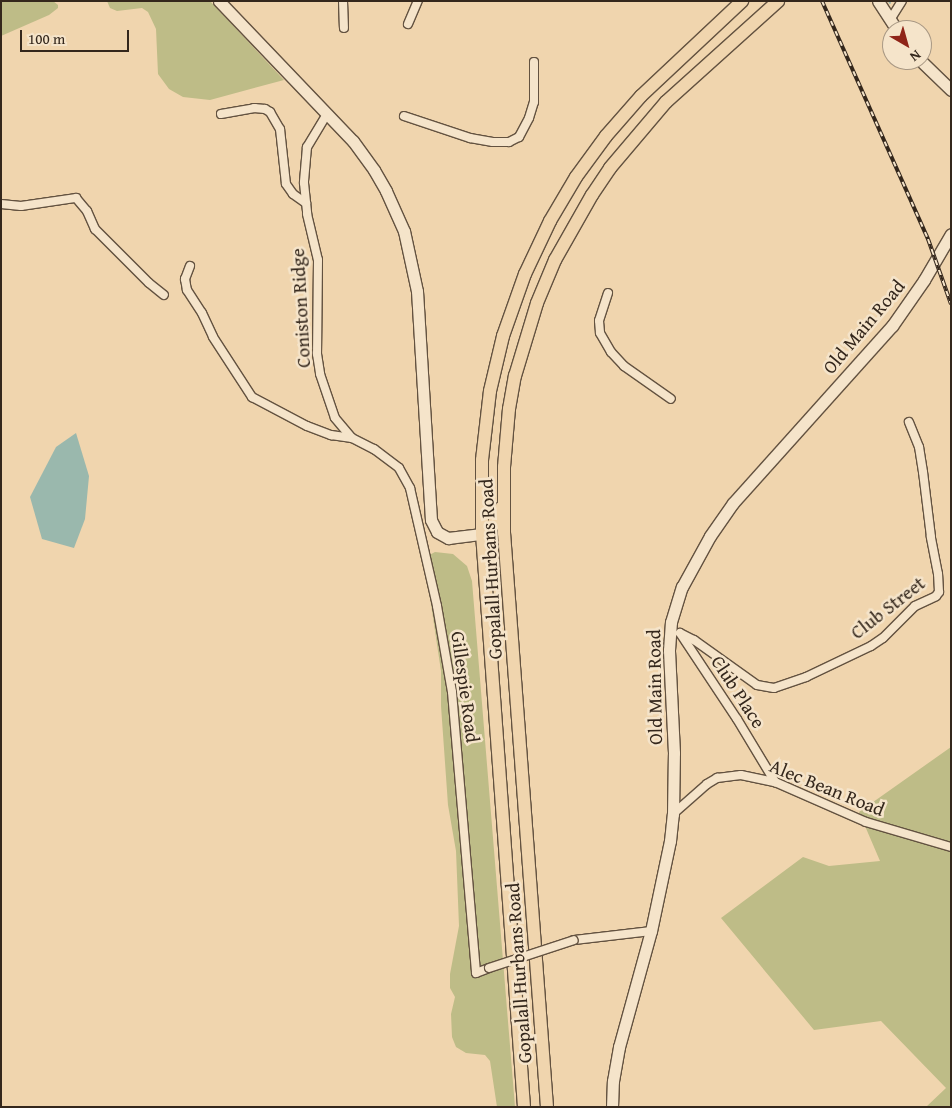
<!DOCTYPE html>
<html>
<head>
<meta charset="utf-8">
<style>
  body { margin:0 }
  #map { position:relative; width:952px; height:1108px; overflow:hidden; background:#f0d5ae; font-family:"Gentium Book Plus",serif }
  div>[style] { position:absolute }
  .green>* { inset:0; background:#bebc87 }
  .water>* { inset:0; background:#9ab8ad }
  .stream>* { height:2px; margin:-1px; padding:0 1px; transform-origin:1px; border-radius:1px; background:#9ab8ad }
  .roads { filter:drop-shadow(1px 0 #635240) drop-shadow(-1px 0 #635240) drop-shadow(0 1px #635240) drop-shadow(0 -1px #635240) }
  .street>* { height:8px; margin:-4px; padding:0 4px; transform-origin:4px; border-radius:4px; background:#f5e4ca }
  .secondary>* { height:11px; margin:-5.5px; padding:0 5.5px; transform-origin:5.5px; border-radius:5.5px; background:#f5e4ca }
  .primary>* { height:12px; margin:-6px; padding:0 6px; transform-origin:6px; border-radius:6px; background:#f0d5ae }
  .rail>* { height:4px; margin-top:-2px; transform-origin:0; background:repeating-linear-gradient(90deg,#f5e4ca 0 5.5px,#34271c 0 11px); box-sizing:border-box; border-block:1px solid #34271c }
  .bridges { filter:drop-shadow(1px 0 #635240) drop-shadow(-1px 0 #635240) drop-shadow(0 1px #635240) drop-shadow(0 -1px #635240) }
  .street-bridge>* { height:8px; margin:-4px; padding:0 4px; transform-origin:4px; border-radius:4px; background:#f5e4ca }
  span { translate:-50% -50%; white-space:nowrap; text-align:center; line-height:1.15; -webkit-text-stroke:5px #f5e4ca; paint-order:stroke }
  .street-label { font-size:19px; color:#34271c }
  .frame { position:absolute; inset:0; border:2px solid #34271c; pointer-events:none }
  .north { position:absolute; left:882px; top:20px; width:50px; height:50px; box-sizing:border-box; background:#f5e4ca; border:1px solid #a89884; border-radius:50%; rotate:142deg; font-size:14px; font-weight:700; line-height:20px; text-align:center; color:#34271c }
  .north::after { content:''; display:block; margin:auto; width:18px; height:22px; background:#8f2418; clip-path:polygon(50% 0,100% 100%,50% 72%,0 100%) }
  .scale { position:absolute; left:20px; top:30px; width:109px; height:22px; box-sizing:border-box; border:2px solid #34271c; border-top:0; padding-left:6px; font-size:15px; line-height:18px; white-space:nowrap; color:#34271c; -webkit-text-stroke:4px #f5e4ca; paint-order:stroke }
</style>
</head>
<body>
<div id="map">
  <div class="green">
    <i style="clip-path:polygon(1px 1px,53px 1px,58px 5px,58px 8px,49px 15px,1px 36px)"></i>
    <i style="clip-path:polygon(107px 1px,210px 1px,284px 80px,210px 100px,183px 97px,169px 89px,158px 74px,156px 29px,148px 12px,142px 8px,117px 11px,110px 8px)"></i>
    <i style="clip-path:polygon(435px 552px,453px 554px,467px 566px,472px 581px,515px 1107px,497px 1107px,490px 1061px,485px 1055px,466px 1053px,456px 1047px,452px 1037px,451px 1014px,455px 997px,450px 988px,450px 974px,459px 926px,456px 851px,448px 805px,441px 706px,441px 671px,424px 558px)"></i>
    <i style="clip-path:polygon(951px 747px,951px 1107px,926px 1107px,946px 1088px,881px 1021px,814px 1030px,721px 918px,803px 857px,829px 866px,880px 861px,859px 812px)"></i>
  </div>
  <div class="water">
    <i style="clip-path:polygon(76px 433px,89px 476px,85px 519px,74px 548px,42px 539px,30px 497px,56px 447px)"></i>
  </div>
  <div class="stream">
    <i style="left:889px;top:1px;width:2px;rotate:63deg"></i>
  </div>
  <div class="roads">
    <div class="street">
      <i style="left:343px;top:1px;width:27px;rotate:88deg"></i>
      <i style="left:890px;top:20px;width:22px;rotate:-58deg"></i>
      <i style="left:408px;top:24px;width:25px;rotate:-67deg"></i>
      <i style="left:221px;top:114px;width:34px;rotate:-10deg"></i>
      <i style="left:254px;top:108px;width:11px;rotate:5deg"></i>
      <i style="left:265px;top:109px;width:6px;rotate:31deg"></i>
      <i style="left:270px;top:112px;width:20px;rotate:60deg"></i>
      <i style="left:280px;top:129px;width:55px;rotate:83.8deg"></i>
      <i style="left:286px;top:184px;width:12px;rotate:55deg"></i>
      <i style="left:293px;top:194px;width:16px;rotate:35deg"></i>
      <i style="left:327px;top:114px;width:39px;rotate:121deg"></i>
      <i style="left:307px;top:147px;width:36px;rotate:95deg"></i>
      <i style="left:304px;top:183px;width:31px;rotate:84deg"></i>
      <i style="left:307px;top:214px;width:47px;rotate:76.6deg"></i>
      <i style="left:318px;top:260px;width:94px;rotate:90.6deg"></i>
      <i style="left:317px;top:354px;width:20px;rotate:81deg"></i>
      <i style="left:320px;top:374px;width:46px;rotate:71.2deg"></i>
      <i style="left:335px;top:418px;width:26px;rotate:50deg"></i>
      <i style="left:404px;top:116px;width:70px;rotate:18.4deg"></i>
      <i style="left:470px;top:138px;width:23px;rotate:10deg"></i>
      <i style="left:493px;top:142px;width:16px"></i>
      <i style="left:509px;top:142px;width:11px;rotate:-27deg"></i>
      <i style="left:519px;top:137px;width:21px;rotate:-62deg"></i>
      <i style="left:529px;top:118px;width:17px;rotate:-73deg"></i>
      <i style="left:534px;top:102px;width:40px;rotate:-90deg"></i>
      <i style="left:1px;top:204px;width:20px;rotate:6deg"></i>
      <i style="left:21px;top:206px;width:56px;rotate:-8.3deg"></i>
      <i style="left:76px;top:198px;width:17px;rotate:50deg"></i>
      <i style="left:87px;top:211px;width:20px;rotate:66deg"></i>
      <i style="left:95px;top:229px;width:76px;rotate:45deg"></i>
      <i style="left:149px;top:283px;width:19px;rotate:39deg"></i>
      <i style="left:190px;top:266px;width:14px;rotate:111deg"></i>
      <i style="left:185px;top:279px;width:11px;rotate:80deg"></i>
      <i style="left:187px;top:290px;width:27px;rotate:57deg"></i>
      <i style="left:202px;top:313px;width:26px;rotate:65deg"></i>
      <i style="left:213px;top:337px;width:72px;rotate:57deg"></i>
      <i style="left:252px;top:397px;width:62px;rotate:27.8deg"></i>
      <i style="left:307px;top:426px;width:26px;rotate:21deg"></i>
      <i style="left:331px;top:435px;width:21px;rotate:8deg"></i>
      <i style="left:352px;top:438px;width:25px;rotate:27deg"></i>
      <i style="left:374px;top:449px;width:31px;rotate:37deg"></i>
      <i style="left:399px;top:468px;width:23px;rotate:61deg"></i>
      <i style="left:410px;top:488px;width:121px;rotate:77.1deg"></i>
      <i style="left:437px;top:606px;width:87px;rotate:80.1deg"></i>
      <i style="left:452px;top:692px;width:282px;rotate:85.1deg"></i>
      <i style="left:476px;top:973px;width:14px;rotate:-21deg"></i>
      <i style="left:608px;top:293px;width:29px;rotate:108deg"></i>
      <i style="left:599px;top:321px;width:12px;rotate:85deg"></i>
      <i style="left:600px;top:333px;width:22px;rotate:60deg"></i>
      <i style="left:611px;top:352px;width:19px;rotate:47deg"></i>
      <i style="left:624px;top:366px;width:57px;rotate:35.1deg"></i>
      <i style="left:680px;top:633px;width:16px;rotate:27deg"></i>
      <i style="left:694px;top:640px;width:77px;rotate:35.5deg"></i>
      <i style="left:757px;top:685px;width:17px;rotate:10deg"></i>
      <i style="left:774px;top:688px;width:34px;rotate:-19deg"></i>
      <i style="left:806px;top:677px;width:72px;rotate:-25.5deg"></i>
      <i style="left:871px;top:646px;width:14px;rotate:-34deg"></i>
      <i style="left:883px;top:638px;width:45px;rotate:-45deg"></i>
      <i style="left:915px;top:606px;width:23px;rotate:-25deg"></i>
      <i style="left:936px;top:596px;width:5px;rotate:-53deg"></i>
      <i style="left:939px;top:592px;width:18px;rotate:-93deg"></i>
      <i style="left:938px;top:574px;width:38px;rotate:-101deg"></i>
      <i style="left:931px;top:537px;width:65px;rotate:-97deg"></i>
      <i style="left:923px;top:472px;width:25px;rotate:-99deg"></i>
      <i style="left:919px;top:447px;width:27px;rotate:-112deg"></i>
      <i style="left:680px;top:633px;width:103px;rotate:56.5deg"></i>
      <i style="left:737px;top:719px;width:74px;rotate:58.9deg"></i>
      <i style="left:673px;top:814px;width:45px;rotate:-41.4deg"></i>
      <i style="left:707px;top:784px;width:12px;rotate:-31deg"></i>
      <i style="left:717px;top:778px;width:24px;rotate:-7deg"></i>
      <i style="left:741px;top:775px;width:35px;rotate:12deg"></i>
      <i style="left:775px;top:782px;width:99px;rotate:23.7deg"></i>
      <i style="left:866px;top:822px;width:89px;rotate:16.4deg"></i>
      <i style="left:574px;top:940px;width:78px;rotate:-6.7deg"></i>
    </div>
    <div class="secondary">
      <i style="left:219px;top:1px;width:194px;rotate:46.3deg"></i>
      <i style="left:353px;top:141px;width:36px;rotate:54deg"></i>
      <i style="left:374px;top:170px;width:24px;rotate:60deg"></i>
      <i style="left:386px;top:191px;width:44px;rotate:65.8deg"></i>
      <i style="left:404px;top:231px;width:61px;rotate:77.8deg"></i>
      <i style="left:417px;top:291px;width:229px;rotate:86.5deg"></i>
      <i style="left:431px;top:520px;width:13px;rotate:63deg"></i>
      <i style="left:437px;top:532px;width:13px;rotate:29deg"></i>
      <i style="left:448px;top:538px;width:34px;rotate:-7deg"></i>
      <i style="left:878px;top:1px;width:35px;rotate:57deg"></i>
      <i style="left:920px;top:60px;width:43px;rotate:44.1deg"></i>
      <i style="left:612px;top:1107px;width:26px;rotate:-88deg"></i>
      <i style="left:613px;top:1081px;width:35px;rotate:-80deg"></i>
      <i style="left:619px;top:1047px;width:120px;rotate:-74.6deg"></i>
      <i style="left:651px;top:931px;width:92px;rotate:-78.1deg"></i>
      <i style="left:670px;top:841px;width:27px;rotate:-84deg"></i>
      <i style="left:673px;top:814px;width:61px;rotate:-89.1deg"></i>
      <i style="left:674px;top:753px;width:103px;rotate:-92.8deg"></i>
      <i style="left:669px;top:650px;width:28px;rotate:-86deg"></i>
      <i style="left:671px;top:622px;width:37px;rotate:-73deg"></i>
      <i style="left:682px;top:587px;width:58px;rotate:-61.2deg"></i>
      <i style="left:710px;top:536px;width:40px;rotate:-55.1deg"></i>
      <i style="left:733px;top:503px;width:238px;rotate:-48.1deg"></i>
      <i style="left:892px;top:326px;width:56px;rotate:-55.2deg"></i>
      <i style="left:924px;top:280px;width:53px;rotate:-59.6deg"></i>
    </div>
    <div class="primary">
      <i style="left:482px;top:534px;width:12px;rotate:-35deg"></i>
      <i style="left:492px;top:527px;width:21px;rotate:-65deg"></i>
      <i style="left:524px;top:1107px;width:575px;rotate:-94.19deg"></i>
      <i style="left:482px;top:534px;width:74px;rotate:-90deg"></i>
      <i style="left:482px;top:460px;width:69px;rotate:-83.4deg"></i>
      <i style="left:490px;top:391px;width:57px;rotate:-76.7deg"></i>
      <i style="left:503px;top:336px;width:66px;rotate:-70.5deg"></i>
      <i style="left:525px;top:274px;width:59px;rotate:-64.7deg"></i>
      <i style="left:550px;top:221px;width:51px;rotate:-59.4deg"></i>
      <i style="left:576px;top:177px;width:51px;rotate:-53.8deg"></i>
      <i style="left:606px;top:136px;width:53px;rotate:-48.8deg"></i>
      <i style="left:641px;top:96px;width:139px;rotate:-43.2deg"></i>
      <i style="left:547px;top:1107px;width:576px;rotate:-94.28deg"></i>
      <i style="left:504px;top:533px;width:66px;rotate:-90deg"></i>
      <i style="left:504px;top:467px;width:58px;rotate:-85.1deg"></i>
      <i style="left:509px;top:409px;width:34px;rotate:-80deg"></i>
      <i style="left:515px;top:376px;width:76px;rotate:-73.2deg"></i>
      <i style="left:537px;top:303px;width:47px;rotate:-67.3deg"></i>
      <i style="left:555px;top:260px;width:75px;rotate:-60.4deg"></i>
      <i style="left:592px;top:195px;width:32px;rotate:-56deg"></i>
      <i style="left:610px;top:168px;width:87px;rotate:-49.7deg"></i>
      <i style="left:666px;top:102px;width:151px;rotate:-42deg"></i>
    </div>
  </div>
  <div class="rail">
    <i style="left:822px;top:1px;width:261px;rotate:66deg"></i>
    <i style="left:928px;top:239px;width:69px;rotate:70.5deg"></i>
  </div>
  <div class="bridges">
    <div class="street-bridge">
      <i style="left:489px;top:968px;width:89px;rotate:-18.2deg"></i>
    </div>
  </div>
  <div class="street-label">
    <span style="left:301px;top:308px;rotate:-93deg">Coniston Ridge</span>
    <span style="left:864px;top:327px;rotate:-50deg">Old Main Road</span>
    <span style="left:491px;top:569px;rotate:-93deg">Gopalall Hurbans Road</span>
    <span style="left:888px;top:608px;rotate:-38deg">Club Street</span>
    <span style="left:465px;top:687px;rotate:82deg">Gillespie Road</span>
    <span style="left:655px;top:687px;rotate:-91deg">Old Main Road</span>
    <span style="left:738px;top:692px;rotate:57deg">Club Place</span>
    <span style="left:827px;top:788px;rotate:22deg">Alec Bean Road</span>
    <span style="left:519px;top:973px;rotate:-94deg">Gopalall Hurbans Road</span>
  </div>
  <div class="frame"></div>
  <div class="north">N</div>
  <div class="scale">100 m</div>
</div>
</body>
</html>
